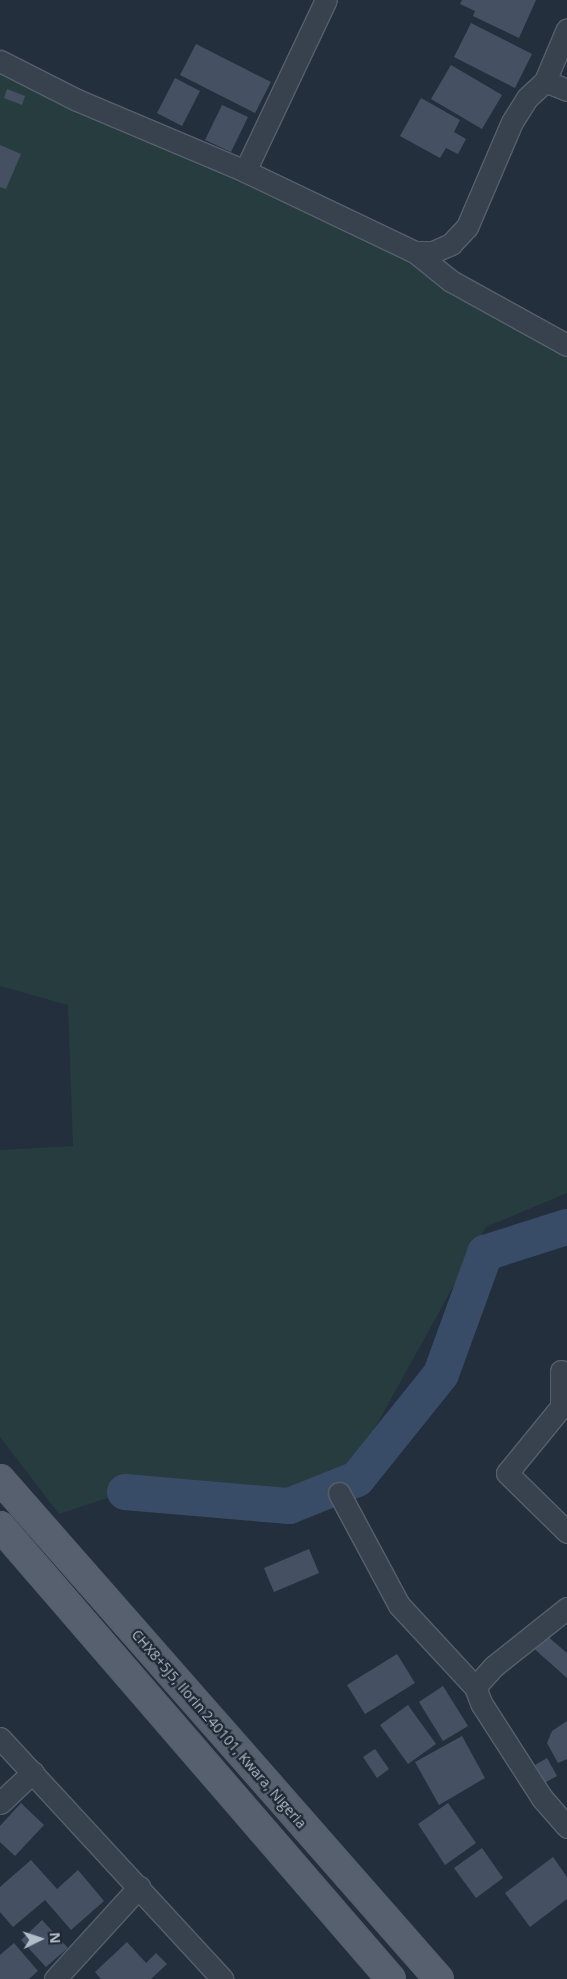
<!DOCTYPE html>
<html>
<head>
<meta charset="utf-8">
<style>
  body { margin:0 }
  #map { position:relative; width:567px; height:1979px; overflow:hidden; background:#242f3e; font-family:"Open Sans",sans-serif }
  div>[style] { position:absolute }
  .green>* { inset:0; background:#263c3f }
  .river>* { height:36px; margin:-18px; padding:0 18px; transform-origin:18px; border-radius:18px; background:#394c67 }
  .building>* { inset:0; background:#455162 }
  .roads { filter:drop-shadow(1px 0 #565f6c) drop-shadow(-1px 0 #565f6c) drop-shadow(0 1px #565f6c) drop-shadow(0 -1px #565f6c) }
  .street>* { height:21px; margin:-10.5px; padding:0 10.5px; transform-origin:10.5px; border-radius:10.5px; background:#38414e }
  .primary>* { height:28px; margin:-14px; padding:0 14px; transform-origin:14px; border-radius:14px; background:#56606e }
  span { translate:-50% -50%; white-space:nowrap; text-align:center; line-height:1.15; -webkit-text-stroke:4.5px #1d2633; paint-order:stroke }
  .street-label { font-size:14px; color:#b4bcc9 }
  .north { position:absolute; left:15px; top:1914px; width:50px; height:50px; -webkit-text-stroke:4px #1d2633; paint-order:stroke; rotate:86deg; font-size:14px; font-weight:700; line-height:20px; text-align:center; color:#b4bcc9 }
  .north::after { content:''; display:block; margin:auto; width:18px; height:22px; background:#b4bcc9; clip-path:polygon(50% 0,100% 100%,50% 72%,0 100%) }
</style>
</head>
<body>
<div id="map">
  <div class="green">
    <i style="clip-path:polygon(0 64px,415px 252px,567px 344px,567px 1193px,486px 1227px,339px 1493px,125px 1492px,59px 1514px,0 1437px,0 1150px,73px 1146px,68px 1005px,0 986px)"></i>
  </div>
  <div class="river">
    <i style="left:125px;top:1492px;width:165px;rotate:4.9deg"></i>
    <i style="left:289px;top:1506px;width:73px;rotate:-21.7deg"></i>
    <i style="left:357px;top:1479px;width:134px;rotate:-51.3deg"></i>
    <i style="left:441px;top:1374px;width:129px;rotate:-70deg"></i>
    <i style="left:485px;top:1253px;width:86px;rotate:-17.6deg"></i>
  </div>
  <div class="building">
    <i style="clip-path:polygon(462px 0,536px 0,519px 38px,473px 16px,475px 11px,460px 4px)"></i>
    <i style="clip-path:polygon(471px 23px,532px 54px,515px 88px,454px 57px)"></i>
    <i style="clip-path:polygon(196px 44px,271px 82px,255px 113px,180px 75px)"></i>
    <i style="clip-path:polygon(451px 65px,502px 95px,482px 129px,431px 99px)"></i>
    <i style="clip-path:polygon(175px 78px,200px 91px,182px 126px,157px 113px)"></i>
    <i style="clip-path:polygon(7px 89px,25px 96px,22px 105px,4px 98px)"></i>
    <i style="clip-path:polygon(421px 98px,460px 120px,454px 132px,466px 139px,458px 154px,446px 148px,440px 158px,400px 136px)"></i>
    <i style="clip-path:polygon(222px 105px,248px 117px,231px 152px,205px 140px)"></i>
    <i style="clip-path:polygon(0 145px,21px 154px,6px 189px,0 187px)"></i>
    <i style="clip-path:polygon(309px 1549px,319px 1573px,274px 1592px,264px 1568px)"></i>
    <i style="clip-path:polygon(546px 1635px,567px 1653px,567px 1678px,530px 1645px)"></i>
    <i style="clip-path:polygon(397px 1654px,415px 1683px,365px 1714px,347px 1685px)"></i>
    <i style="clip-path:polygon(443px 1686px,468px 1726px,443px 1741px,419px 1702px)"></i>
    <i style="clip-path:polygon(408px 1705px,436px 1744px,408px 1764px,380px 1725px)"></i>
    <i style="clip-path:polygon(567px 1721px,567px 1759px,558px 1763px,547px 1743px,552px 1731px)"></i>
    <i style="clip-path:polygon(462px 1736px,485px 1778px,439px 1805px,415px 1762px)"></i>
    <i style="clip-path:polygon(375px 1749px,389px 1769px,377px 1778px,363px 1757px)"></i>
    <i style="clip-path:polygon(547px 1758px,557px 1776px,544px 1783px,535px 1765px)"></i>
    <i style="clip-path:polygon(21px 1803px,44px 1825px,15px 1856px,0 1842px,0 1826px)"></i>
    <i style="clip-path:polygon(448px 1803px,476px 1843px,445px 1865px,418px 1824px)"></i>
    <i style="clip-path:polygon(482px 1848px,503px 1878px,476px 1898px,454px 1868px)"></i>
    <i style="clip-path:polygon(553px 1857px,567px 1877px,567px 1899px,530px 1927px,505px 1893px)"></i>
    <i style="clip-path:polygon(31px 1860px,57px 1889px,78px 1870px,104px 1901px,71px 1930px,45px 1900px,13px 1927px,0 1912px,0 1887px)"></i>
    <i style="clip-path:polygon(42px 1920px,68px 1948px,46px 1967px,21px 1940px)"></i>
    <i style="clip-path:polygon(127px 1942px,146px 1963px,156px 1953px,167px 1964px,151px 1979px,101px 1979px,95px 1972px)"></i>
    <i style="clip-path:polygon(14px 1943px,38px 1971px,29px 1979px,0 1979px,0 1955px)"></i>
  </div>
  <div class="roads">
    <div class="street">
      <i style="left:0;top:61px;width:86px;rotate:26.9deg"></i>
      <i style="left:77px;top:100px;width:182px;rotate:22.9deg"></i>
      <i style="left:245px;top:171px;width:188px;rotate:25.5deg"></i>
      <i style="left:415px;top:252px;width:18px"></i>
      <i style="left:433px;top:252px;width:20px;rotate:-24deg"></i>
      <i style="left:451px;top:244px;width:23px;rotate:-47deg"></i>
      <i style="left:467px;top:227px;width:114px;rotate:-66.8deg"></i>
      <i style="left:512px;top:122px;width:28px;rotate:-58deg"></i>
      <i style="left:527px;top:98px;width:25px;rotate:-43deg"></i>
      <i style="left:545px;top:81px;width:56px;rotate:-67.1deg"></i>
      <i style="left:545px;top:81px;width:24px;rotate:22deg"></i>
      <i style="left:245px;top:171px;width:189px;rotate:-64.7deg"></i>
      <i style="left:415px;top:252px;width:46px;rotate:38.9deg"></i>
      <i style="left:451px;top:281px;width:132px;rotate:28.9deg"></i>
      <i style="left:561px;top:1371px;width:36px;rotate:90deg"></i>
      <i style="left:561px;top:1407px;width:85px;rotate:129.3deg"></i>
      <i style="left:507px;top:1473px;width:84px;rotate:44.5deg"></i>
      <i style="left:339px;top:1493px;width:127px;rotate:61.8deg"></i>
      <i style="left:399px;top:1605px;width:112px;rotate:47.2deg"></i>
      <i style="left:567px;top:1608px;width:93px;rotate:141.5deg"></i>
      <i style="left:494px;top:1666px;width:28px;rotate:132deg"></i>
      <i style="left:475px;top:1687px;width:17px;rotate:69deg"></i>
      <i style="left:481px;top:1703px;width:113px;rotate:57.3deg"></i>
      <i style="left:542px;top:1798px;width:38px;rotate:49deg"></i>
      <i style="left:0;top:1738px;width:328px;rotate:47.3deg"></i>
      <i style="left:0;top:1803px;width:45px;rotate:-43.2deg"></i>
      <i style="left:55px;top:1979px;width:125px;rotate:-47.6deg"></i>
    </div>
    <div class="primary">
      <i style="left:0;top:1479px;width:665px;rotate:48.72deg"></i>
      <i style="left:0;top:1526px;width:598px;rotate:49.2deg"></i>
    </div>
  </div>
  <div class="street-label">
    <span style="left:219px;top:1729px;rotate:49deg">CHX8+5J5, Ilorin 240101, Kwara, Nigeria</span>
  </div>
  <div class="north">N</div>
</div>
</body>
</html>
